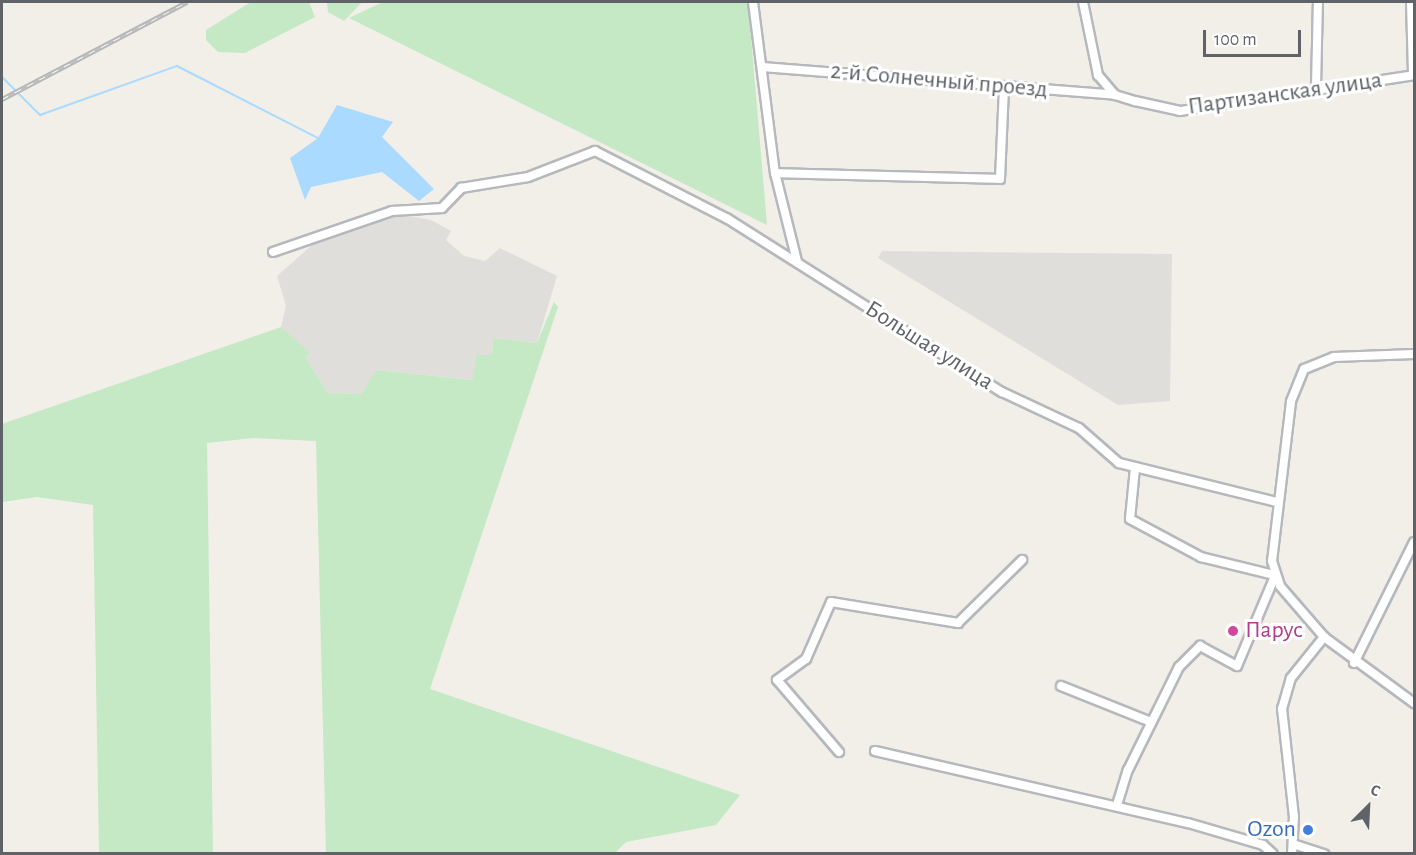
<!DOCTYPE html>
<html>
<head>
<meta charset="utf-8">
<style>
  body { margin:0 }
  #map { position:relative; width:1416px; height:855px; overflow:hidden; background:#f1efe8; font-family:"Alegreya Sans",sans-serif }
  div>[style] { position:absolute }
  .industrial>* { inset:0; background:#e0deda }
  .green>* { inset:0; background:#c5e8c5 }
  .water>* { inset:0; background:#aadaff }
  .stream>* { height:2px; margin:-1px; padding:0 1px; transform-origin:1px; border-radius:1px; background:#aadaff }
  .roads { filter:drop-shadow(2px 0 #b5b8bc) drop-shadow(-2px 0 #b5b8bc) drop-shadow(0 2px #b5b8bc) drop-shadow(0 -2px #b5b8bc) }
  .street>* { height:8px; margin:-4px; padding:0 4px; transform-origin:4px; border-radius:4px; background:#fff }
  .rail>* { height:4.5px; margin-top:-2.25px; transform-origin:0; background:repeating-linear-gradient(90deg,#fff 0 7px,#b6b7b8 0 14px); box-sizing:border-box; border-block:2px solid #b6b7b8 }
  .dots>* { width:16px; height:16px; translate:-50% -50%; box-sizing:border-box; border:3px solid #fff; border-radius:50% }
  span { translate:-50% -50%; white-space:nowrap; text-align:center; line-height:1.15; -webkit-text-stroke:6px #fff; paint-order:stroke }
  .street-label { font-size:24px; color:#5f6368 }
  .hotel-label { font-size:24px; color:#b23c85 }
  .left { translate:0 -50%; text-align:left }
  .shop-label { font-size:24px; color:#366cbe }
  .right { translate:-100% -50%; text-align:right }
  .frame { position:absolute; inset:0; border:3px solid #5f6368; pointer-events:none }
  .north { position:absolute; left:1338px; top:777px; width:60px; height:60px; -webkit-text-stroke:4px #fff; paint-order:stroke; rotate:24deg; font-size:16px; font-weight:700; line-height:24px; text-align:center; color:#5f6368 }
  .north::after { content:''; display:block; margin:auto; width:21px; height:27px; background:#5f6368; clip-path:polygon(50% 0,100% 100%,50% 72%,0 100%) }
  .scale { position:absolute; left:1203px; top:30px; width:98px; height:27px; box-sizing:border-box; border:3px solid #5f6368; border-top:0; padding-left:8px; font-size:18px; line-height:21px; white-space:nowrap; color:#5f6368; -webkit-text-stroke:4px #fff; paint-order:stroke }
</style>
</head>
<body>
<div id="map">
  <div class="industrial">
    <i style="clip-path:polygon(399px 214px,431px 220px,451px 231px,446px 240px,464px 256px,485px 261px,500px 248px,557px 276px,537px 343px,493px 338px,492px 355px,476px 355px,474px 380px,378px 370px,361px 394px,328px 393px,305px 357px,309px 353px,281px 327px,286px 306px,277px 276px,321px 237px)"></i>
    <i style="clip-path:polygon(882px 251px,1172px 254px,1170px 401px,1118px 405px,878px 258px)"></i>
  </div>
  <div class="green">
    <i style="clip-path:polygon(251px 2px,309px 2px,315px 17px,245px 53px,218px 52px,206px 40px,206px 30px)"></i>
    <i style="clip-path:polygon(327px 2px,362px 2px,344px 21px,328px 12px)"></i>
    <i style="clip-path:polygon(383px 2px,748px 2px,767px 225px,349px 18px)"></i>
    <i style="clip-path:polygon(554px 302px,558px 307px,430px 689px,740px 795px,716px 825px,626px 842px,615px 853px,326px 853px,316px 441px,253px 438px,207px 443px,213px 853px,99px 853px,93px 505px,37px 497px,2px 502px,2px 424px,281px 327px,310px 353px,305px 357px,328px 393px,361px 394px,377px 370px,473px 380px,476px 355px,492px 355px,493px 338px,537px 343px)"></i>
  </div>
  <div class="water">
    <i style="clip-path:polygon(337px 105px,393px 122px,382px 137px,434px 189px,419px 201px,382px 172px,311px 187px,305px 200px,290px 158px,318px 138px)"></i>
  </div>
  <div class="stream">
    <i style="left:2px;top:77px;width:54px;rotate:45deg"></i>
    <i style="left:40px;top:115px;width:145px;rotate:-19.7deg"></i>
    <i style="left:177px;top:66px;width:158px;rotate:27.1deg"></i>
  </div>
  <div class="roads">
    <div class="street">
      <i style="left:753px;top:2px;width:172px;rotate:82.7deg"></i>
      <i style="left:775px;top:173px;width:91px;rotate:76deg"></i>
      <i style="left:1083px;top:2px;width:75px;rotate:78.4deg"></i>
      <i style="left:1098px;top:75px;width:26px;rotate:50deg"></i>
      <i style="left:1115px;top:95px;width:21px;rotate:17deg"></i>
      <i style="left:1135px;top:101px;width:46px;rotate:12.5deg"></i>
      <i style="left:1180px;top:111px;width:237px;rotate:-8.7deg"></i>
      <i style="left:1411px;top:2px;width:73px;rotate:88.4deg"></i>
      <i style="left:763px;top:67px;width:353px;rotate:4.5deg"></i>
      <i style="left:1316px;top:87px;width:85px;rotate:-88.7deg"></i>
      <i style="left:775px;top:173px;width:225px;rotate:1.5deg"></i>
      <i style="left:1000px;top:179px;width:92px;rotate:-87.5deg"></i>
      <i style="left:273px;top:252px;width:126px;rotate:-19deg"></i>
      <i style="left:392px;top:211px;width:50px;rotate:-3.4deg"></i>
      <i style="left:442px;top:208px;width:28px;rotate:-46deg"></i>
      <i style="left:461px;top:188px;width:68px;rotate:-9.3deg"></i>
      <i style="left:528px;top:177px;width:72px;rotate:-21.2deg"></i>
      <i style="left:595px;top:151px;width:149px;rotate:27.1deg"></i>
      <i style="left:728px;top:219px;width:324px;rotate:32.3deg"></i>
      <i style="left:1002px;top:392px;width:85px;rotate:25.1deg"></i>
      <i style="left:1079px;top:428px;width:53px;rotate:41.2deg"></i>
      <i style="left:1119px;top:463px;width:163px;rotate:13.9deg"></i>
      <i style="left:1414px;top:354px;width:80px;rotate:177.9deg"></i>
      <i style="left:1334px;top:357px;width:32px;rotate:158deg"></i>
      <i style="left:1304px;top:369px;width:35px;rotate:112deg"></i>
      <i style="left:1291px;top:402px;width:160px;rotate:96.8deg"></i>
      <i style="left:1272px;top:561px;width:26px;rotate:72deg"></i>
      <i style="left:1280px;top:586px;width:67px;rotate:49.2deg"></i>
      <i style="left:1324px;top:637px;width:112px;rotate:36.3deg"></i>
      <i style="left:1135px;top:468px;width:51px;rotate:95.6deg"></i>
      <i style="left:1130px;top:519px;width:81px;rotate:28.2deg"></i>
      <i style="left:1201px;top:557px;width:75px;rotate:13.9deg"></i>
      <i style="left:1354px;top:663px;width:135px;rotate:-63.6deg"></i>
      <i style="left:1061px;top:686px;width:97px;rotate:21.8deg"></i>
      <i style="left:875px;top:751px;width:321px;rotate:13deg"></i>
      <i style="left:1188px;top:823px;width:78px;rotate:16.3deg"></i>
      <i style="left:1263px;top:845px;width:13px;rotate:42deg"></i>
      <i style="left:839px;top:752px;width:95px;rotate:-130.7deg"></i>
      <i style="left:777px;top:680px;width:36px;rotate:-36deg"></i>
      <i style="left:806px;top:659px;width:62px;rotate:-66.3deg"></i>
      <i style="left:831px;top:602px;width:129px;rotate:9.4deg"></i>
      <i style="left:958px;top:623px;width:90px;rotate:-44.5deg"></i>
      <i style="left:1117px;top:805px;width:37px;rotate:-73deg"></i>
      <i style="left:1128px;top:770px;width:115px;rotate:-63.7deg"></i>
      <i style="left:1179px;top:667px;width:30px;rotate:-45deg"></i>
      <i style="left:1200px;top:646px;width:42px;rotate:28.4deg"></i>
      <i style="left:1237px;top:666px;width:98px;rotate:-67.1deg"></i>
      <i style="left:1293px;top:844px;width:33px;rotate:18deg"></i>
      <i style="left:1292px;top:854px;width:37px;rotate:-87deg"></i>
      <i style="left:1294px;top:817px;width:109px;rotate:-96.3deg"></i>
      <i style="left:1282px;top:709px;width:32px;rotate:-74deg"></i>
      <i style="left:1291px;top:678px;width:53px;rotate:-51.2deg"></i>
    </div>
  </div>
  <div class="rail">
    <i style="left:2px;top:99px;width:209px;rotate:-27.7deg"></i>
  </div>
  <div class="dots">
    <i style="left:1233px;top:631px;background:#d1479c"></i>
    <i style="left:1308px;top:830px;background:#3f7fe0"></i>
  </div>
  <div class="street-label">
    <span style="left:939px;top:81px;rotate:5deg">2-й Солнечный проезд</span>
    <span style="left:1285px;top:94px;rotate:-8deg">Партизанская улица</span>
    <span style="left:929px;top:346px;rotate:32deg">Большая улица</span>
  </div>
  <div class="hotel-label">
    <span class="left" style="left:1245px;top:631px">Парус</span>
  </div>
  <div class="shop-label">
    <span class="right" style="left:1296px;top:830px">Ozon</span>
  </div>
  <div class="frame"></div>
  <div class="north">С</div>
  <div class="scale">100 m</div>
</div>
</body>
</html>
